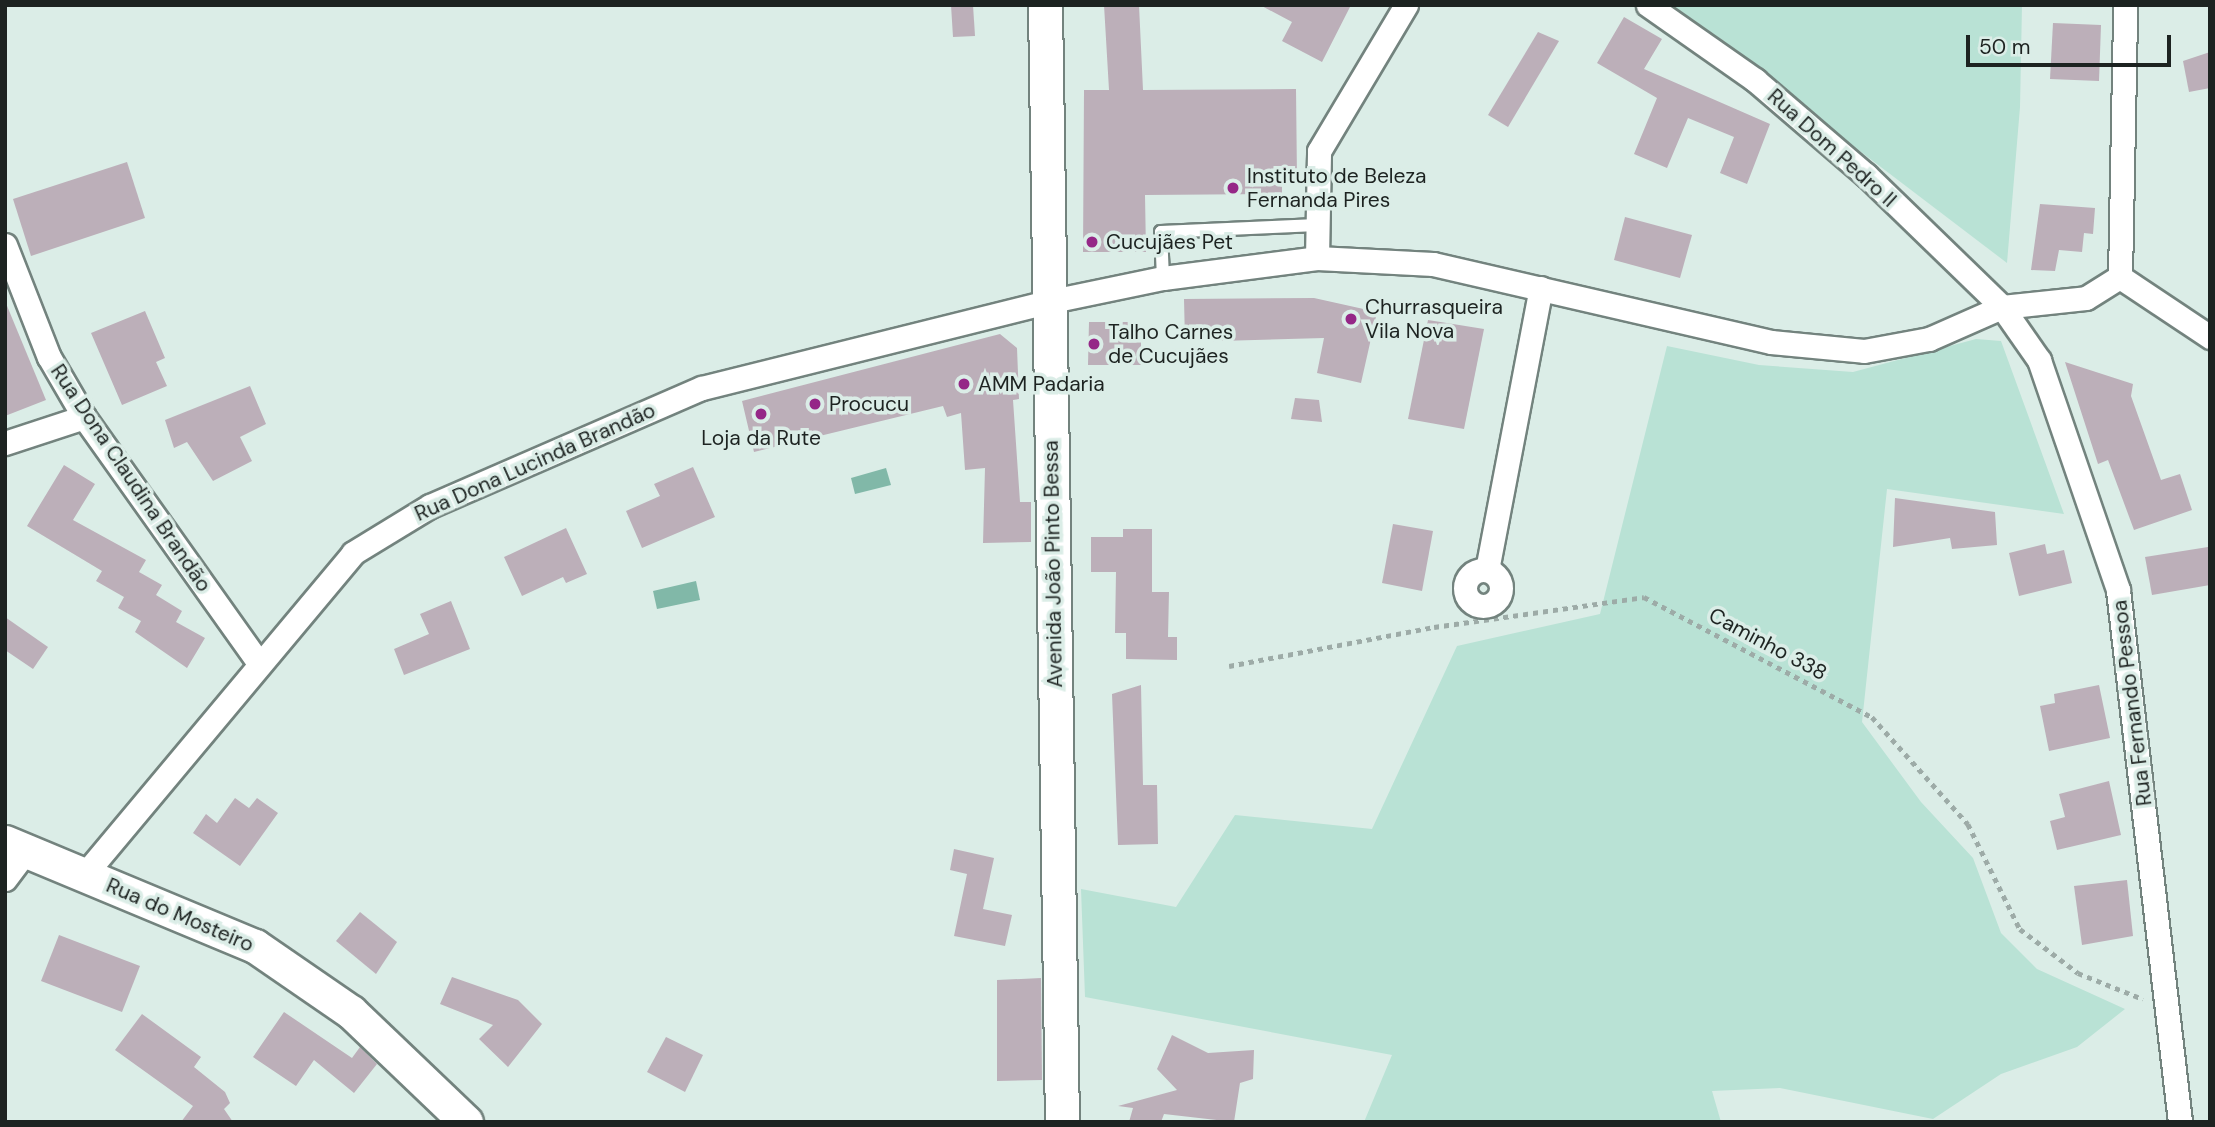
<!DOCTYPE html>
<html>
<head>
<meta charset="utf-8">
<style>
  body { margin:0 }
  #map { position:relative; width:2215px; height:1127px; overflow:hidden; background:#dbede7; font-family:"DM Sans",sans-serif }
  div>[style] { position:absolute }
  .green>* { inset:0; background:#b9e2d5 }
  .water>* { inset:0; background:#81b8a8 }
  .building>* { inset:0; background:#bcafb9 }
  .path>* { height:4.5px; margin-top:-2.25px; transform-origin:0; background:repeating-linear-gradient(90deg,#9daba7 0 5px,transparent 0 10px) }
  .roads { filter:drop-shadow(2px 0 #73837e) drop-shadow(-2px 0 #73837e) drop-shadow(0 2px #73837e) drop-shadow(0 -2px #73837e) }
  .lane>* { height:12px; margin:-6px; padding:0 6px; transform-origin:6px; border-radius:6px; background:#fff }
  .street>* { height:23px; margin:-11.5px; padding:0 11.5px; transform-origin:11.5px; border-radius:11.5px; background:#fff }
  .street>.ring { margin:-11.5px; padding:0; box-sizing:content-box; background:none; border:23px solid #fff; border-radius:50% }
  .secondary>* { height:33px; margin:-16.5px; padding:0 16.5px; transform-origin:16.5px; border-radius:16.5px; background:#fff }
  .dots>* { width:19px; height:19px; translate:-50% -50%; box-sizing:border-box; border:4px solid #dbede7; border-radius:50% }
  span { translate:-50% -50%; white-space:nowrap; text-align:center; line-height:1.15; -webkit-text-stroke:7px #dbede7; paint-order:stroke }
  .street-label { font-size:21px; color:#1d2321 }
  .poi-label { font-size:21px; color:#1d2321 }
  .left { translate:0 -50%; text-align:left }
  .frame { position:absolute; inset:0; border:7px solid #1d2321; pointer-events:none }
  .scale { position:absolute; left:1966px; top:35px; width:205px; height:32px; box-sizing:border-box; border:4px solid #1d2321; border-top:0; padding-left:9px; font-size:21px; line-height:24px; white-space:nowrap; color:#1d2321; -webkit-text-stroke:5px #dbede7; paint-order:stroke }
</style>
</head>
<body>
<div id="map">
  <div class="green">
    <i style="clip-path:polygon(1668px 5px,2022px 5px,2020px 107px,2007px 263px)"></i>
    <i style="clip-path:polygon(1976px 339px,2001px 341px,2064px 514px,1887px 489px,1862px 722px,1921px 802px,1973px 858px,2001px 933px,2037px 969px,2125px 1009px,2077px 1047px,2001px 1074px,1933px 1119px,1780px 1088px,1712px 1091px,1721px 1122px,1364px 1122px,1392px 1055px,1085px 997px,1081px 889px,1176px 907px,1235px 815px,1372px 829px,1457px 646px,1600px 614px,1667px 346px,1759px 365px,1853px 372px)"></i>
  </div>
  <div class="water">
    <i style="clip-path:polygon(886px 468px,891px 485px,855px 494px,851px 478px)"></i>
    <i style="clip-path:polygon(696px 581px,700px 600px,657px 609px,653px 591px)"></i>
  </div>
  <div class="building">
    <i style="clip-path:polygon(951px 5px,973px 5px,975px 36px,953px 37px)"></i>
    <i style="clip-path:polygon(1104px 5px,1139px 5px,1143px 90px,1296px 89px,1297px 179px,1282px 180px,1282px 194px,1145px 195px,1146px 252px,1083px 252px,1084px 90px,1109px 90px)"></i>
    <i style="clip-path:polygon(1260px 5px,1351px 5px,1322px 62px,1282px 41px,1292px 22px)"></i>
    <i style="clip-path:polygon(1624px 17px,1662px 39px,1644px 69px,1770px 124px,1747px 184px,1720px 173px,1734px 137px,1688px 118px,1667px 168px,1634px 154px,1657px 98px,1597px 63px)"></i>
    <i style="clip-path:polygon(2053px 23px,2101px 25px,2099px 81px,2050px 79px)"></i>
    <i style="clip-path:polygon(1538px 32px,1559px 41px,1508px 127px,1488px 115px)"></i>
    <i style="clip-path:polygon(2210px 52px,2210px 88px,2189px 92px,2183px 61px)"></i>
    <i style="clip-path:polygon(127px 162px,145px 218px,31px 256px,13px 199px)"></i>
    <i style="clip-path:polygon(2040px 204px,2095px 208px,2093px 234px,2084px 233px,2082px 252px,2059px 250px,2055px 271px,2031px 270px)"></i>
    <i style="clip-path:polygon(1625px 217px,1692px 235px,1680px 278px,1614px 260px)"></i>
    <i style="clip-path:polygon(1314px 298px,1377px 312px,1361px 383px,1317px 373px,1324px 338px,1185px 342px,1184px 299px)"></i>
    <i style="clip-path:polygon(5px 301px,46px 400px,5px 416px)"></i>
    <i style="clip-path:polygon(145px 311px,165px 358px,156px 362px,167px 386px,122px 405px,91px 333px)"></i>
    <i style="clip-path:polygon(1428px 320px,1484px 329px,1464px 429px,1408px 419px)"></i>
    <i style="clip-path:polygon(1089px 322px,1141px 322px,1141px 365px,1088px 365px)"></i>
    <i style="clip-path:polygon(1000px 334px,1017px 348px,1019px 399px,1013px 400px,1020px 502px,1031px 502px,1031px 542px,983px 543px,985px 468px,965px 470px,961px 413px,947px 417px,943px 406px,754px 452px,742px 401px)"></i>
    <i style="clip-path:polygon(2065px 362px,2133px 384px,2131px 396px,2161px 480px,2180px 474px,2192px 510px,2134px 530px,2108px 460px,2098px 464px)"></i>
    <i style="clip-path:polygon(250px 386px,266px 424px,240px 437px,252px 461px,213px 481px,187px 442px,174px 448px,165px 420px)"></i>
    <i style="clip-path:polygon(1295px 398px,1319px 400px,1322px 422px,1291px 419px)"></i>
    <i style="clip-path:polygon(64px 465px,95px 484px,73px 520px,146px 560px,139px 572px,162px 585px,156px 595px,182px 611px,176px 622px,205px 638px,187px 668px,135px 632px,141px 621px,118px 608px,124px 597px,96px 581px,102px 571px,27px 526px)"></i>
    <i style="clip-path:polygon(693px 467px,715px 517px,642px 548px,626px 511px,660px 496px,654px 484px)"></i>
    <i style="clip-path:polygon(1895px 498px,1995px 512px,1997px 545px,1952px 549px,1950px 538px,1893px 547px)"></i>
    <i style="clip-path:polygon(1393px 524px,1433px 531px,1422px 591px,1382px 583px)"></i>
    <i style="clip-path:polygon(566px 528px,587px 574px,566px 583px,563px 577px,522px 596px,504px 557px)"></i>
    <i style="clip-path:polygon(1123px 529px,1152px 529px,1152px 592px,1169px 592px,1168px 637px,1177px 637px,1177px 660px,1126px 659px,1126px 633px,1115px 633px,1116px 572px,1091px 572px,1091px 537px,1123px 537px)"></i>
    <i style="clip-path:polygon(2045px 544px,2047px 554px,2064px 550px,2072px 583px,2019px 596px,2009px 553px)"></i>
    <i style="clip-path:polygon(2208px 547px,2210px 585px,2152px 595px,2145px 557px)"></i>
    <i style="clip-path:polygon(451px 601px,470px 649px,404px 675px,394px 649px,429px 634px,420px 614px)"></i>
    <i style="clip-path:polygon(5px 617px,48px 647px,33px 669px,5px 650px)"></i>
    <i style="clip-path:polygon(1141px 685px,1143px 785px,1157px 785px,1158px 844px,1118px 845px,1112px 694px)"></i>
    <i style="clip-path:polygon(2099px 685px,2110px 738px,2049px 751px,2040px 706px,2055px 703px,2054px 694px)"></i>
    <i style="clip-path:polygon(2109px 781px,2121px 835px,2057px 850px,2050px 821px,2065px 817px,2059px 794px)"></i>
    <i style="clip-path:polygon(235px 798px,249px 808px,257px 798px,278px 813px,240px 866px,193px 833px,206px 814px,217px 823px)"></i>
    <i style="clip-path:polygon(954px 849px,994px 858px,983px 909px,1012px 915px,1005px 946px,954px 936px,967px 874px,950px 870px)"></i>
    <i style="clip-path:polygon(2127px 880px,2133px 936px,2082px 945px,2074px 886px)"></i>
    <i style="clip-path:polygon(360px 912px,397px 942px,376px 974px,336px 941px)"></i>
    <i style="clip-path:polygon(59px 935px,140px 966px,122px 1012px,41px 981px)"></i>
    <i style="clip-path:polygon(452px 977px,518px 1000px,542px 1024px,508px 1067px,479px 1039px,493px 1025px,440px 1004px)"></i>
    <i style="clip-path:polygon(1041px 978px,1042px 1080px,997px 1081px,997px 980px)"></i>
    <i style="clip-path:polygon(284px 1012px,352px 1058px,360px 1047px,377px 1064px,354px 1093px,314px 1060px,296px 1086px,253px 1057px)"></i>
    <i style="clip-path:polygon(142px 1014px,201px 1057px,194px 1067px,225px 1092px,230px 1103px,224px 1109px,233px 1122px,181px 1122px,193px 1106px,115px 1050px)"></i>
    <i style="clip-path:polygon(1172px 1035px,1208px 1053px,1254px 1050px,1253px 1079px,1240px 1083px,1234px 1122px,1164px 1114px,1161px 1122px,1129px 1122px,1133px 1108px,1118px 1106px,1177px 1090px,1157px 1069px)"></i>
    <i style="clip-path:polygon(666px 1037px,703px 1055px,685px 1092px,647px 1072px)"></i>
  </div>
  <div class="path">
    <i style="left:1229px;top:666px;width:209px;rotate:-10.8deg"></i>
    <i style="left:1434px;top:627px;width:212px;rotate:-8.1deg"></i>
    <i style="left:1644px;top:597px;width:258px;rotate:27.8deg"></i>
    <i style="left:1872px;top:717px;width:144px;rotate:48.1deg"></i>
    <i style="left:1968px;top:824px;width:117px;rotate:63.7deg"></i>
    <i style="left:2020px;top:929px;width:73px;rotate:37.2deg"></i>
    <i style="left:2078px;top:973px;width:70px;rotate:21.8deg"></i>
  </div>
  <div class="roads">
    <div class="lane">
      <i style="left:1163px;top:278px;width:46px;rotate:-92.5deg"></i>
      <i style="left:1161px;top:232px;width:156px;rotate:-2.6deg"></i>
    </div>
    <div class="street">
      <i style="left:1648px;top:5px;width:131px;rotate:35deg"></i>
      <i style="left:1755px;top:80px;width:146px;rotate:40.6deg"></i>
      <i style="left:1866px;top:175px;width:190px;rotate:44.1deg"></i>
      <i style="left:2002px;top:307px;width:65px;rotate:55.1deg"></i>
      <i style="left:2039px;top:360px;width:243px;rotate:71deg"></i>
      <i style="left:2118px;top:590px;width:536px;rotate:83.35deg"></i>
      <i style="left:5px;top:245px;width:120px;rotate:68.6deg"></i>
      <i style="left:49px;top:357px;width:69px;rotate:59.7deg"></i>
      <i style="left:84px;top:417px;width:302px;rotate:54.6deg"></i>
      <i style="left:1317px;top:258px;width:107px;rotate:-88.9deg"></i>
      <i style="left:1319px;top:151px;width:170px;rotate:-59.2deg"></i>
      <i style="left:2120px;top:277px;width:108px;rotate:33.7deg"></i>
      <i style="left:5px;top:443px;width:83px;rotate:-18.2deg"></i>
      <i class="ring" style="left:1465px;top:570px;width:13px;height:13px"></i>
      <i style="left:1487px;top:570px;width:287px;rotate:-79.2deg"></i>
      <i style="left:85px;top:874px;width:418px;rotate:-50.1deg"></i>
      <i style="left:353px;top:553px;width:90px;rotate:-31.4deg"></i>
      <i style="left:430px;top:506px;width:296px;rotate:-23.5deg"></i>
      <i style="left:702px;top:388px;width:356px;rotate:-14deg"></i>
      <i style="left:1047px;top:302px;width:118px;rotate:-11.7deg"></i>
      <i style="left:1163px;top:278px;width:155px;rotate:-7.4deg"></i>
      <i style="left:1317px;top:258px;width:116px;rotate:3deg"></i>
      <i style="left:1433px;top:264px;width:347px;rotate:13deg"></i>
      <i style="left:1771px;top:342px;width:93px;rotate:5.5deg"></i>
      <i style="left:1864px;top:351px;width:66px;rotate:-10.5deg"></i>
      <i style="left:1929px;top:339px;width:80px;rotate:-23.7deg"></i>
      <i style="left:2002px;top:307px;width:84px;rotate:-6.1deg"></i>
      <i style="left:2086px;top:298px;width:40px;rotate:-32deg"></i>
      <i style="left:2120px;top:277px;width:272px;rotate:-88.9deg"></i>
      <i style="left:5px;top:879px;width:35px;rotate:-53deg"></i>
    </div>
    <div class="secondary">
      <i style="left:1045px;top:5px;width:1117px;rotate:89.13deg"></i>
      <i style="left:5px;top:842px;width:271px;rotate:22.6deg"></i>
      <i style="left:255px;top:946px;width:116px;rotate:34.5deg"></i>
      <i style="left:351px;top:1012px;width:159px;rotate:43.7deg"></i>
    </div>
  </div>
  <div class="dots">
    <i style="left:1233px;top:188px;background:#952787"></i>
    <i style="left:1092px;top:242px;background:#952787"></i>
    <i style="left:1351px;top:319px;background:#952787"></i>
    <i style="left:1094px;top:344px;background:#952787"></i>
    <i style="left:964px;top:384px;background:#952787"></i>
    <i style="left:815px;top:404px;background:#952787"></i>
    <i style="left:761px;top:414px;background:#952787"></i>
  </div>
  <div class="street-label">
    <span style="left:1832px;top:148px;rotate:42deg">Rua Dom Pedro II</span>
    <span style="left:535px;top:462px;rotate:-24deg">Rua Dona Lucinda Brandão</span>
    <span style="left:131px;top:478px;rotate:56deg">Rua Dona Claudina Brandão</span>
    <span style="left:1053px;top:564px;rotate:-91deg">Avenida João Pinto Bessa</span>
    <span style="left:1768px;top:644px;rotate:28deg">Caminho 338</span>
    <span style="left:2132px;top:703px;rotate:-97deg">Rua Fernando Pessoa</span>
    <span style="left:180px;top:915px;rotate:23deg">Rua do Mosteiro</span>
  </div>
  <div class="poi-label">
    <span class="left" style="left:1247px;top:188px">Instituto de Beleza<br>Fernanda Pires</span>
    <span class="left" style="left:1106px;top:242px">Cucujães Pet</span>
    <span class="left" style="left:1365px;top:319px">Churrasqueira<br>Vila Nova</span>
    <span class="left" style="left:1108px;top:344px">Talho Carnes<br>de Cucujães</span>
    <span class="left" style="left:978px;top:384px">AMM Padaria</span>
    <span class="left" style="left:829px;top:404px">Procucu</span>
    <span style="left:761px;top:438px">Loja da Rute</span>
  </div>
  <div class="frame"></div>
  <div class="scale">50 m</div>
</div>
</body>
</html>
